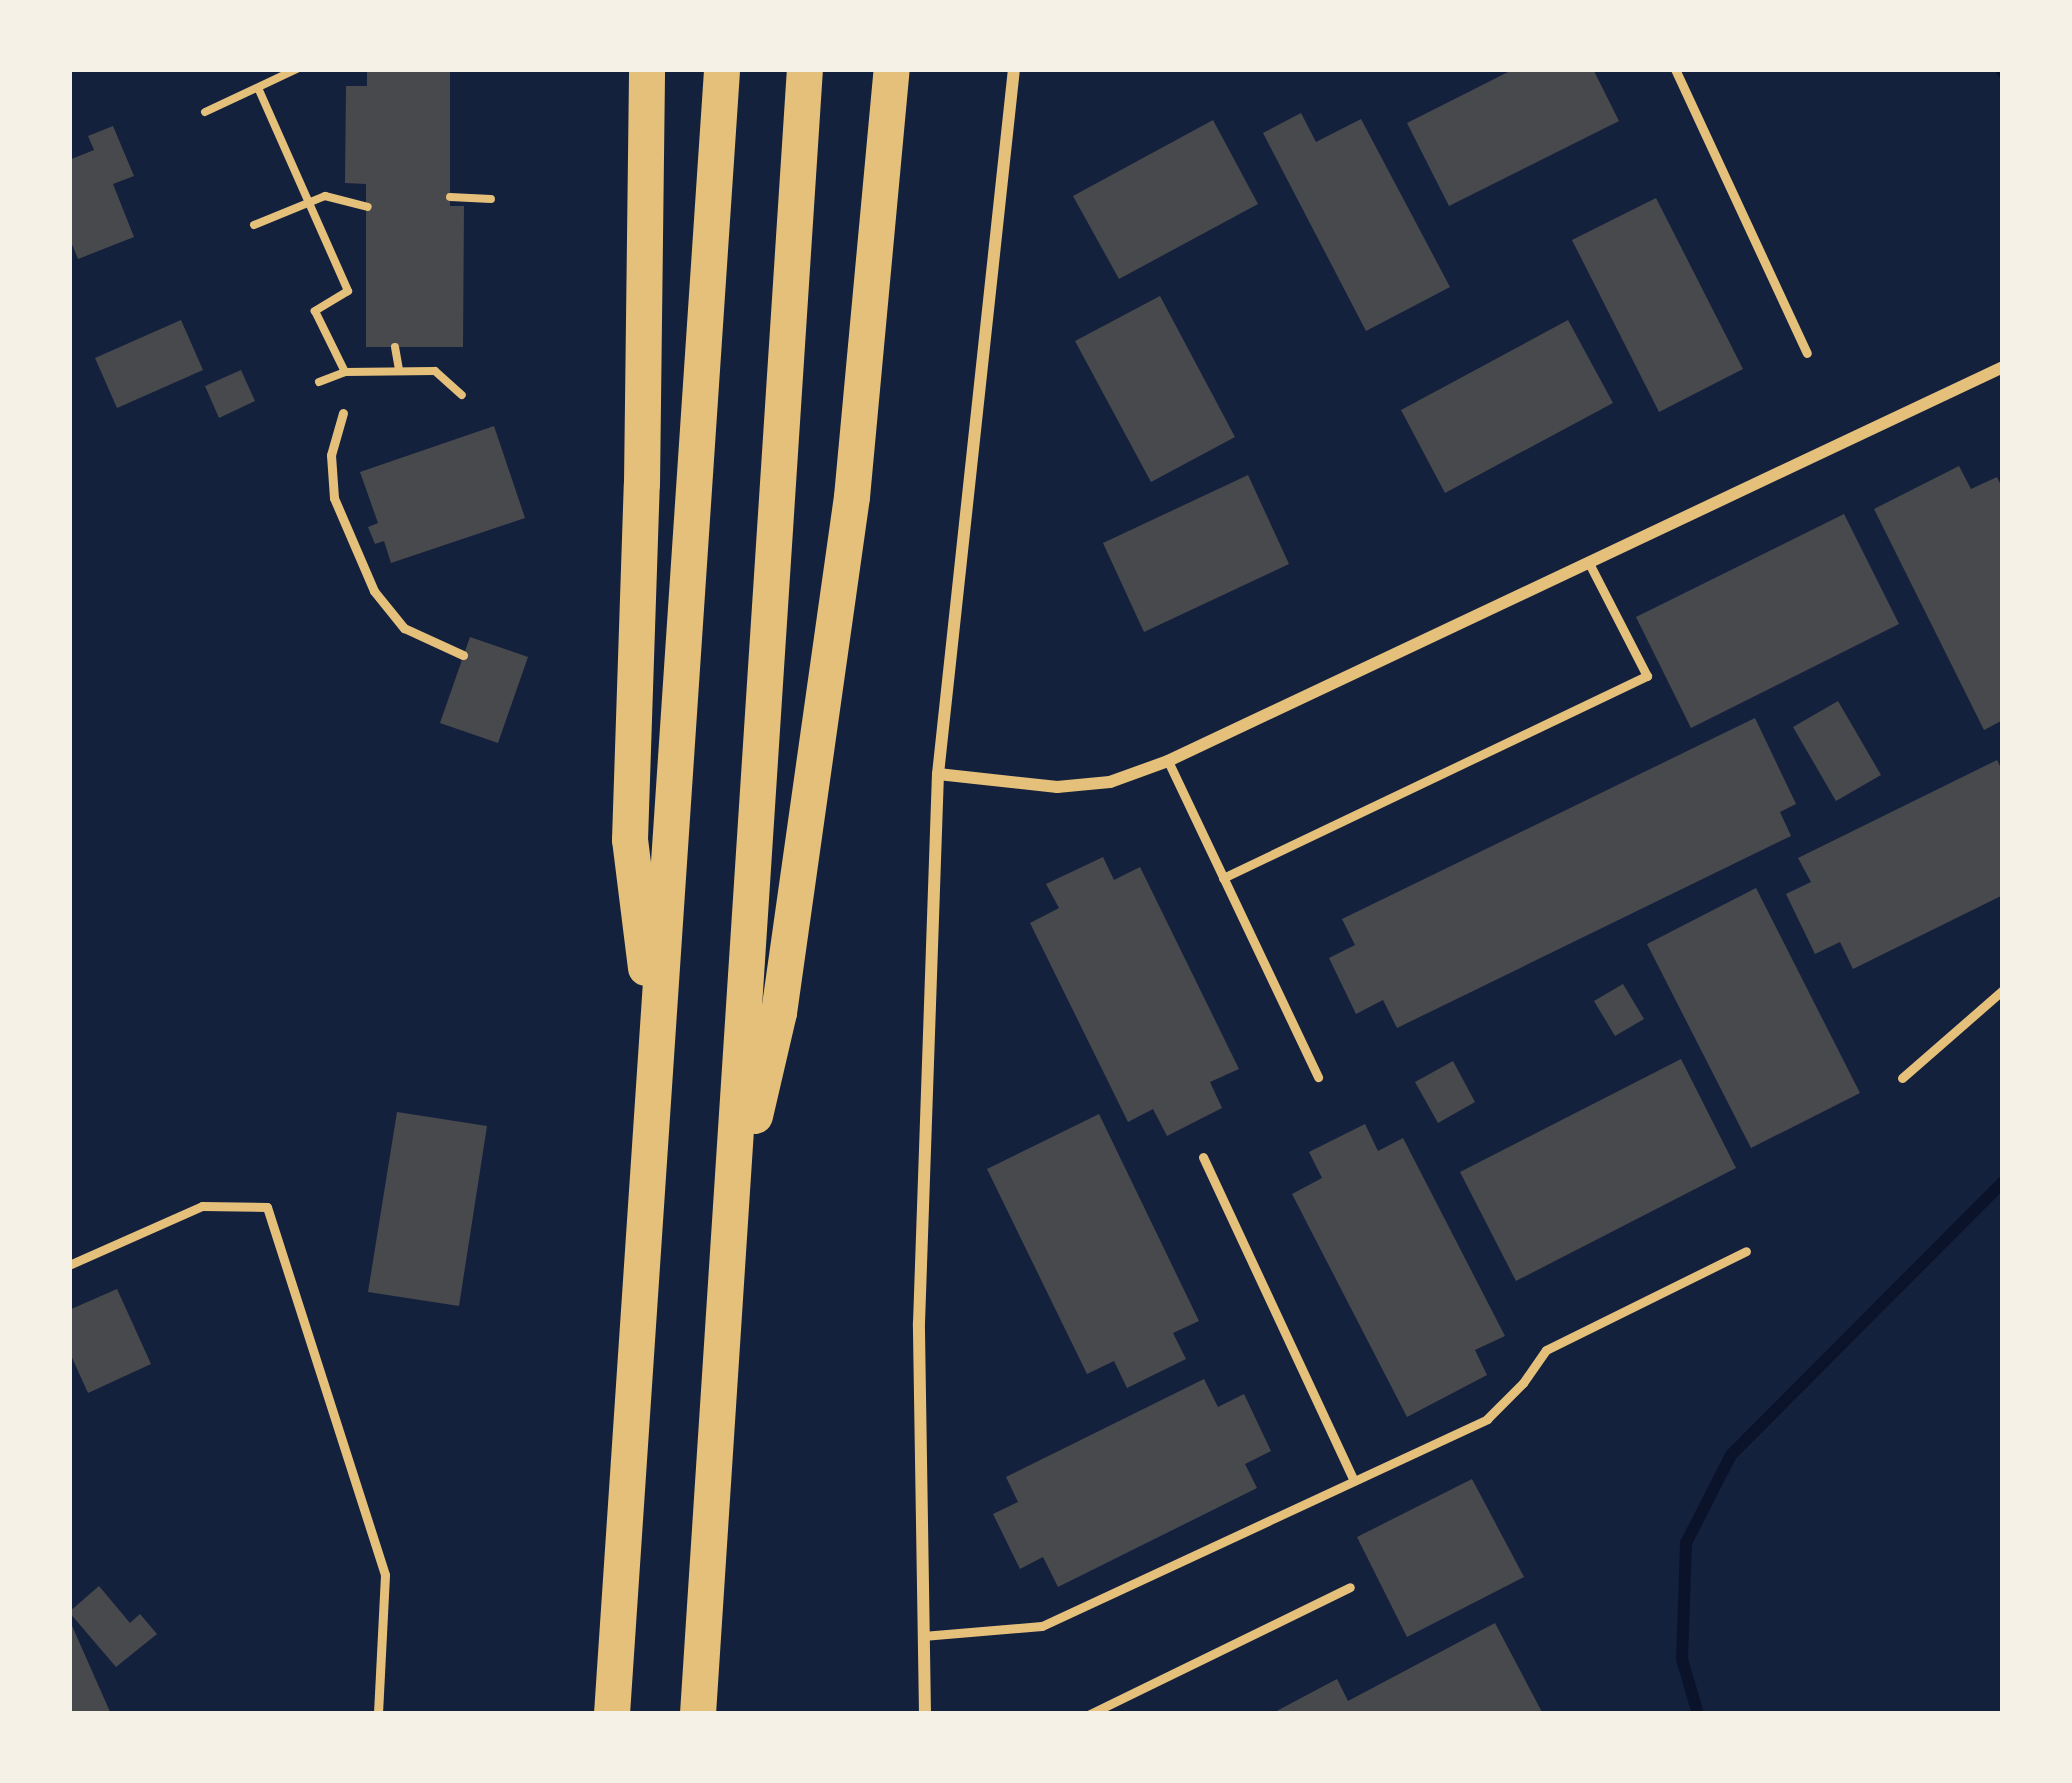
<!DOCTYPE html>
<html>
<head>
<meta charset="utf-8">
<style>
  body { margin:0 }
  #map { position:relative; width:2072px; height:1783px; overflow:hidden; background:#14213d; font-family:"DejaVu Sans",sans-serif }
  div>[style] { position:absolute }
  .stream>* { height:12px; margin:-6px; padding:0 6px; transform-origin:6px; border-radius:6px; background:#0b132b }
  .building>* { inset:0; background:#48494c }
  .path>* { height:8px; margin:-4px; padding:0 4px; transform-origin:4px; border-radius:4px; background:#e5c07b }
  .service>* { height:9px; margin:-4.5px; padding:0 4.5px; transform-origin:4.5px; border-radius:4.5px; background:#e5c07b }
  .minor>* { height:12px; margin:-6px; padding:0 6px; transform-origin:6px; border-radius:6px; background:#e5c07b }
  .motorway>* { height:36px; margin:-18px; padding:0 18px; transform-origin:18px; border-radius:18px; background:#e5c07b }
  span { translate:-50% -50%; white-space:nowrap; text-align:center; line-height:1.15; -webkit-text-stroke:12px #f6f1e7; paint-order:stroke }
  .frame { position:absolute; inset:0; border:72px solid #f6f1e7; pointer-events:none }
</style>
</head>
<body>
<div id="map">
  <div class="stream">
    <i style="left:2001px;top:69px;width:4px;rotate:56deg"></i>
    <i style="left:1698px;top:1714px;width:57px;rotate:-106.2deg"></i>
    <i style="left:1682px;top:1659px;width:116px;rotate:-88deg"></i>
    <i style="left:1686px;top:1543px;width:99px;rotate:-62.9deg"></i>
    <i style="left:1731px;top:1455px;width:385px;rotate:-45.1deg"></i>
  </div>
  <div class="building">
    <i style="clip-path:polygon(367px 69px,450px 69px,450px 206px,464px 206px,463px 347px,366px 347px,366px 184px,345px 183px,346px 86px,367px 86px)"></i>
    <i style="clip-path:polygon(1514px 69px,1593px 69px,1619px 121px,1449px 206px,1407px 123px)"></i>
    <i style="clip-path:polygon(1301px 113px,1316px 142px,1361px 119px,1450px 287px,1366px 331px,1263px 133px)"></i>
    <i style="clip-path:polygon(1213px 120px,1258px 204px,1119px 279px,1073px 196px)"></i>
    <i style="clip-path:polygon(113px 126px,134px 176px,113px 184px,134px 237px,78px 259px,69px 237px,69px 160px,94px 150px,88px 136px)"></i>
    <i style="clip-path:polygon(1656px 198px,1743px 369px,1659px 412px,1572px 240px)"></i>
    <i style="clip-path:polygon(1160px 296px,1235px 437px,1151px 482px,1075px 341px)"></i>
    <i style="clip-path:polygon(181px 320px,203px 370px,117px 408px,95px 358px)"></i>
    <i style="clip-path:polygon(1568px 320px,1613px 403px,1445px 493px,1401px 410px)"></i>
    <i style="clip-path:polygon(241px 370px,255px 401px,219px 418px,205px 386px)"></i>
    <i style="clip-path:polygon(494px 426px,525px 518px,391px 563px,384px 541px,375px 544px,368px 527px,378px 523px,360px 472px)"></i>
    <i style="clip-path:polygon(1959px 466px,1971px 489px,1997px 477px,2003px 490px,2003px 720px,1984px 730px,1874px 509px)"></i>
    <i style="clip-path:polygon(1248px 475px,1289px 564px,1144px 632px,1103px 543px)"></i>
    <i style="clip-path:polygon(1844px 514px,1899px 624px,1691px 728px,1636px 617px)"></i>
    <i style="clip-path:polygon(470px 637px,528px 657px,498px 743px,440px 723px)"></i>
    <i style="clip-path:polygon(1838px 701px,1881px 775px,1836px 801px,1793px 727px)"></i>
    <i style="clip-path:polygon(1755px 718px,1796px 804px,1780px 812px,1791px 836px,1397px 1028px,1383px 1000px,1356px 1014px,1329px 958px,1355px 945px,1342px 919px)"></i>
    <i style="clip-path:polygon(1997px 760px,2003px 772px,2003px 895px,1853px 969px,1840px 942px,1815px 954px,1786px 894px,1811px 882px,1798px 858px)"></i>
    <i style="clip-path:polygon(1103px 857px,1114px 880px,1140px 867px,1239px 1069px,1210px 1082px,1222px 1108px,1167px 1136px,1153px 1109px,1128px 1122px,1030px 923px,1059px 908px,1046px 884px)"></i>
    <i style="clip-path:polygon(1756px 888px,1860px 1093px,1751px 1148px,1647px 944px)"></i>
    <i style="clip-path:polygon(1623px 984px,1644px 1019px,1615px 1036px,1594px 1001px)"></i>
    <i style="clip-path:polygon(1681px 1059px,1736px 1168px,1516px 1281px,1460px 1172px)"></i>
    <i style="clip-path:polygon(1453px 1061px,1475px 1102px,1438px 1123px,1415px 1082px)"></i>
    <i style="clip-path:polygon(397px 1112px,487px 1126px,459px 1306px,368px 1292px)"></i>
    <i style="clip-path:polygon(1099px 1114px,1199px 1321px,1173px 1333px,1186px 1359px,1127px 1388px,1114px 1361px,1087px 1374px,987px 1169px)"></i>
    <i style="clip-path:polygon(1365px 1124px,1378px 1151px,1403px 1138px,1505px 1336px,1475px 1350px,1487px 1375px,1407px 1417px,1292px 1194px,1322px 1178px,1309px 1152px)"></i>
    <i style="clip-path:polygon(117px 1289px,151px 1364px,88px 1393px,69px 1351px,69px 1310px)"></i>
    <i style="clip-path:polygon(1204px 1379px,1218px 1407px,1244px 1394px,1271px 1451px,1245px 1464px,1257px 1488px,1058px 1587px,1043px 1557px,1020px 1569px,993px 1514px,1018px 1502px,1006px 1477px)"></i>
    <i style="clip-path:polygon(1472px 1479px,1524px 1577px,1407px 1637px,1357px 1537px)"></i>
    <i style="clip-path:polygon(99px 1586px,130px 1623px,140px 1614px,157px 1634px,116px 1667px,69px 1612px)"></i>
    <i style="clip-path:polygon(69px 1619px,111px 1714px,69px 1714px)"></i>
    <i style="clip-path:polygon(1495px 1623px,1543px 1714px,1271px 1714px,1337px 1679px,1348px 1701px)"></i>
  </div>
  <div class="path">
    <i style="left:259px;top:90px;width:220px;rotate:66.1deg"></i>
    <i style="left:348px;top:291px;width:39px;rotate:149deg"></i>
    <i style="left:315px;top:311px;width:68px;rotate:63.8deg"></i>
    <i style="left:205px;top:112px;width:102px;rotate:-25.1deg"></i>
    <i style="left:450px;top:197px;width:41px;rotate:2.8deg"></i>
    <i style="left:254px;top:225px;width:77px;rotate:-22.2deg"></i>
    <i style="left:325px;top:196px;width:44px;rotate:14.3deg"></i>
    <i style="left:395px;top:347px;width:22px;rotate:80deg"></i>
    <i style="left:319px;top:382px;width:28px;rotate:-21deg"></i>
    <i style="left:345px;top:372px;width:90px;rotate:-0.6deg"></i>
    <i style="left:435px;top:371px;width:36px;rotate:42deg"></i>
  </div>
  <div class="service">
    <i style="left:1675px;top:69px;width:313px;rotate:65.1deg"></i>
    <i style="left:343px;top:413px;width:44px;rotate:105.9deg"></i>
    <i style="left:331px;top:455px;width:43px;rotate:86deg"></i>
    <i style="left:334px;top:498px;width:101px;rotate:66.7deg"></i>
    <i style="left:374px;top:591px;width:48px;rotate:51deg"></i>
    <i style="left:404px;top:628px;width:65px;rotate:24.6deg"></i>
    <i style="left:1168px;top:761px;width:350px;rotate:64.6deg"></i>
    <i style="left:1223px;top:878px;width:470px;rotate:-25.5deg"></i>
    <i style="left:1647px;top:676px;width:127px;rotate:-117.2deg"></i>
    <i style="left:1902px;top:1078px;width:134px;rotate:-41.1deg"></i>
    <i style="left:1203px;top:1157px;width:357px;rotate:65deg"></i>
    <i style="left:69px;top:1265px;width:145px;rotate:-23.9deg"></i>
    <i style="left:202px;top:1206px;width:65px;rotate:0.9deg"></i>
    <i style="left:267px;top:1207px;width:386px;rotate:72.2deg"></i>
    <i style="left:385px;top:1575px;width:139px;rotate:92.9deg"></i>
    <i style="left:923px;top:1636px;width:119px;rotate:-4.8deg"></i>
    <i style="left:1042px;top:1626px;width:491px;rotate:-24.9deg"></i>
    <i style="left:1487px;top:1419px;width:51px;rotate:-45deg"></i>
    <i style="left:1523px;top:1383px;width:40px;rotate:-55.1deg"></i>
    <i style="left:1546px;top:1350px;width:223px;rotate:-26.3deg"></i>
    <i style="left:1090px;top:1714px;width:289px;rotate:-26deg"></i>
  </div>
  <div class="minor">
    <i style="left:938px;top:774px;width:120px;rotate:6.2deg"></i>
    <i style="left:1057px;top:787px;width:53px;rotate:-5.4deg"></i>
    <i style="left:1110px;top:782px;width:62px;rotate:-19.9deg"></i>
    <i style="left:1168px;top:761px;width:923px;rotate:-25.26deg"></i>
    <i style="left:925px;top:1714px;width:391px;rotate:-90.9deg"></i>
    <i style="left:919px;top:1323px;width:549px;rotate:-88.02deg"></i>
    <i style="left:938px;top:774px;width:709px;rotate:-83.85deg"></i>
  </div>
  <div class="motorway">
    <i style="left:646px;top:968px;width:129px;rotate:-97.1deg"></i>
    <i style="left:630px;top:840px;width:356px;rotate:-88.1deg"></i>
    <i style="left:642px;top:484px;width:415px;rotate:-89.3deg"></i>
    <i style="left:755px;top:1116px;width:106px;rotate:-76.9deg"></i>
    <i style="left:779px;top:1013px;width:521px;rotate:-81.95deg"></i>
    <i style="left:852px;top:497px;width:430px;rotate:-84.7deg"></i>
    <i style="left:612px;top:1714px;width:1649px;rotate:-86.17deg"></i>
    <i style="left:698px;top:1714px;width:1648px;rotate:-86.28deg"></i>
  </div>
  <div class="frame"></div>
</div>
</body>
</html>
